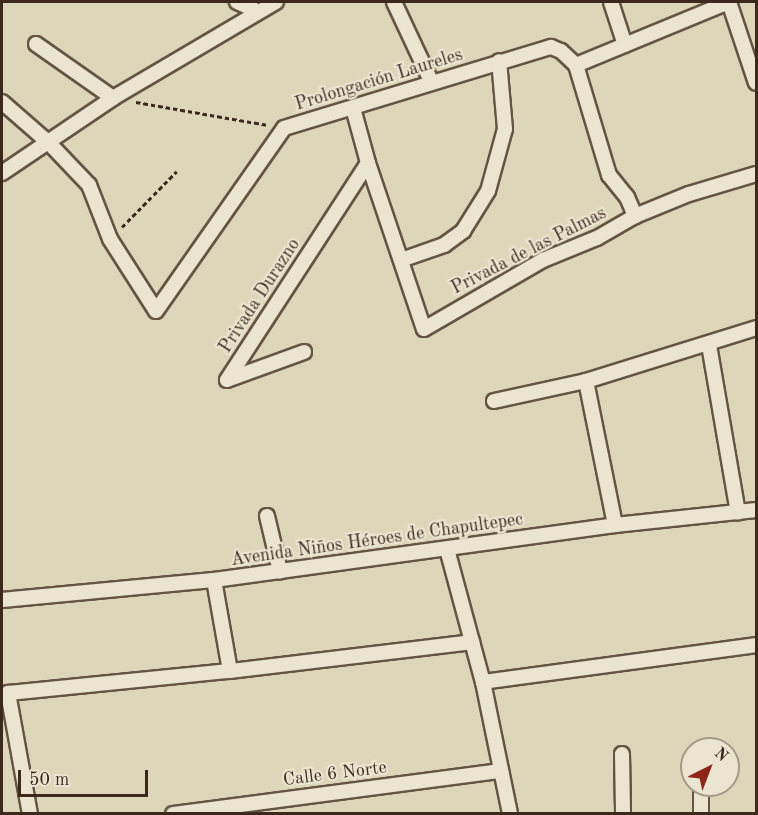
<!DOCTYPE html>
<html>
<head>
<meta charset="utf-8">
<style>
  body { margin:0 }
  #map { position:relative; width:758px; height:815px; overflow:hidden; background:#ded6b8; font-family:"Old Standard TT",serif }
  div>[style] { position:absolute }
  .path>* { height:3px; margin-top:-1.5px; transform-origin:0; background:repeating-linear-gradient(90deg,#3d281d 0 4.5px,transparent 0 7.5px) }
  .roads { filter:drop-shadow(2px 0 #655444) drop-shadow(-2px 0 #655444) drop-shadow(0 2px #655444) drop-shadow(0 -2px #655444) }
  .street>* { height:14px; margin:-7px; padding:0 7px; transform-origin:7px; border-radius:7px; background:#eae4d1 }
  span { translate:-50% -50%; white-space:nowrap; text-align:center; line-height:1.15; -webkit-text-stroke:4.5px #eae4d1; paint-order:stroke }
  .street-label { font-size:18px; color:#3d281d }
  .frame { position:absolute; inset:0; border:3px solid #3d281d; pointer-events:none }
  .north { position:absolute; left:680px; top:737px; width:60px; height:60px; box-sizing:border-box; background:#eae4d1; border:2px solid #a59989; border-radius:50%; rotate:42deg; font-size:16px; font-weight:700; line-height:24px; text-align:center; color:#3d281d }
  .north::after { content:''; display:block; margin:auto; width:21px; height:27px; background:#8f2418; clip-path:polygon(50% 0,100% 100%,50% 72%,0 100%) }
  .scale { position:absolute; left:18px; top:770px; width:130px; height:27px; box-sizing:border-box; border:3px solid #3d281d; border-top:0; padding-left:8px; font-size:18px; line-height:21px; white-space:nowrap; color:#3d281d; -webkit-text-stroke:4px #eae4d1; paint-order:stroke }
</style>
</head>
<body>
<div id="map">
  <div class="path">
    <i style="left:136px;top:102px;width:134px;rotate:9.9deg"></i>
    <i style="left:122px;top:227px;width:78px;rotate:-45.5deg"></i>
  </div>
  <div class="roads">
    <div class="street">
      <i style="left:237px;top:2px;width:22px;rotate:24deg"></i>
      <i style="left:394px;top:2px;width:89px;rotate:64.9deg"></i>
      <i style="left:611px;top:2px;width:45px;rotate:72deg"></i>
      <i style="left:36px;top:44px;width:94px;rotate:35deg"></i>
      <i style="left:576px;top:65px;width:165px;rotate:-22.4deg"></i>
      <i style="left:729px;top:2px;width:85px;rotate:71.6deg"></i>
      <i style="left:2px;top:102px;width:62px;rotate:41.1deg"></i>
      <i style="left:49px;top:143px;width:58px;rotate:46.4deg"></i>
      <i style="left:89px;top:185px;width:58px;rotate:68.7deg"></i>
      <i style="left:110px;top:239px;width:85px;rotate:57.4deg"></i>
      <i style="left:156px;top:311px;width:223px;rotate:-55deg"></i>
      <i style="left:284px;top:128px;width:279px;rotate:-16.9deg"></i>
      <i style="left:551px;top:47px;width:11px;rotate:22deg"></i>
      <i style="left:561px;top:51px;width:21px;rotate:43deg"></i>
      <i style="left:576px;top:65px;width:115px;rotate:73.3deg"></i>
      <i style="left:609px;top:175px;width:28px;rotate:51deg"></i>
      <i style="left:627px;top:197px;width:21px;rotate:67deg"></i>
      <i style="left:353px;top:108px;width:57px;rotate:74.7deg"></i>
      <i style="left:368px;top:163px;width:175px;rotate:71.4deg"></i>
      <i style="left:424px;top:329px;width:138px;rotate:-30.1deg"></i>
      <i style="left:543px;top:260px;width:58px;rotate:-22.2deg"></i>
      <i style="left:597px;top:238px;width:44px;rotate:-30.1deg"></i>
      <i style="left:635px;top:216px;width:58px;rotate:-22.2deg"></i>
      <i style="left:689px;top:194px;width:70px;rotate:-16.6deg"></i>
      <i style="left:2px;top:173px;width:134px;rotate:-34deg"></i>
      <i style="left:113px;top:98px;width:189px;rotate:-30.5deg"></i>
      <i style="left:401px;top:260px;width:46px;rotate:-19.2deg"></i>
      <i style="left:444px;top:245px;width:24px;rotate:-36deg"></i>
      <i style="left:463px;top:231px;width:47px;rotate:-58deg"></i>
      <i style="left:488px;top:191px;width:64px;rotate:-74.7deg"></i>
      <i style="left:505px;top:129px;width:68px;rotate:-95deg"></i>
      <i style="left:709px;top:345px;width:170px;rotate:80.2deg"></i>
      <i style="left:227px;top:380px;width:259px;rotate:-57deg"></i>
      <i style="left:227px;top:380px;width:82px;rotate:-20deg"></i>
      <i style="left:586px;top:381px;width:147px;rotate:78.6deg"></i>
      <i style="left:494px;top:401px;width:94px;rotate:-12.3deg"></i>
      <i style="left:586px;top:381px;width:178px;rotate:-17.3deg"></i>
      <i style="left:267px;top:516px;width:57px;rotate:76.7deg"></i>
      <i style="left:447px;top:549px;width:138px;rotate:74.9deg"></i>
      <i style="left:483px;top:682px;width:135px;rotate:78.4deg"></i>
      <i style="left:214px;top:580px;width:92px;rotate:80deg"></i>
      <i style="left:2px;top:600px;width:213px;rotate:-5.4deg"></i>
      <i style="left:214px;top:580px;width:405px;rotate:-7.8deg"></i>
      <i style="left:615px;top:525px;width:142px;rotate:-6.1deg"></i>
      <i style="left:483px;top:682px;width:275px;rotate:-7.7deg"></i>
      <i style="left:622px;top:754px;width:60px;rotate:89deg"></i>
      <i style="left:701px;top:794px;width:20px;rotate:90deg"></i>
      <i style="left:30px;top:814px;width:123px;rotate:-100.3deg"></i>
      <i style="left:8px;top:693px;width:223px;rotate:-5.7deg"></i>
      <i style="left:230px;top:671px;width:244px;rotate:-6.8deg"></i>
      <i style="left:173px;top:814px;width:331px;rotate:-7.5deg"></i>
    </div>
  </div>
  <div class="street-label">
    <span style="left:379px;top:80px;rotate:-17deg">Prolongación Laureles</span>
    <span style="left:529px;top:251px;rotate:-27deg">Privada de las Palmas</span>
    <span style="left:260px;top:296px;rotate:-57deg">Privada Durazno</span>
    <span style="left:377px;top:540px;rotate:-8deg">Avenida Niños Héroes de Chapultepec</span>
    <span style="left:335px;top:774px;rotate:-7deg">Calle 6 Norte</span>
  </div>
  <div class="frame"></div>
  <div class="north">N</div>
  <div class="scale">50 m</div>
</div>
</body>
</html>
